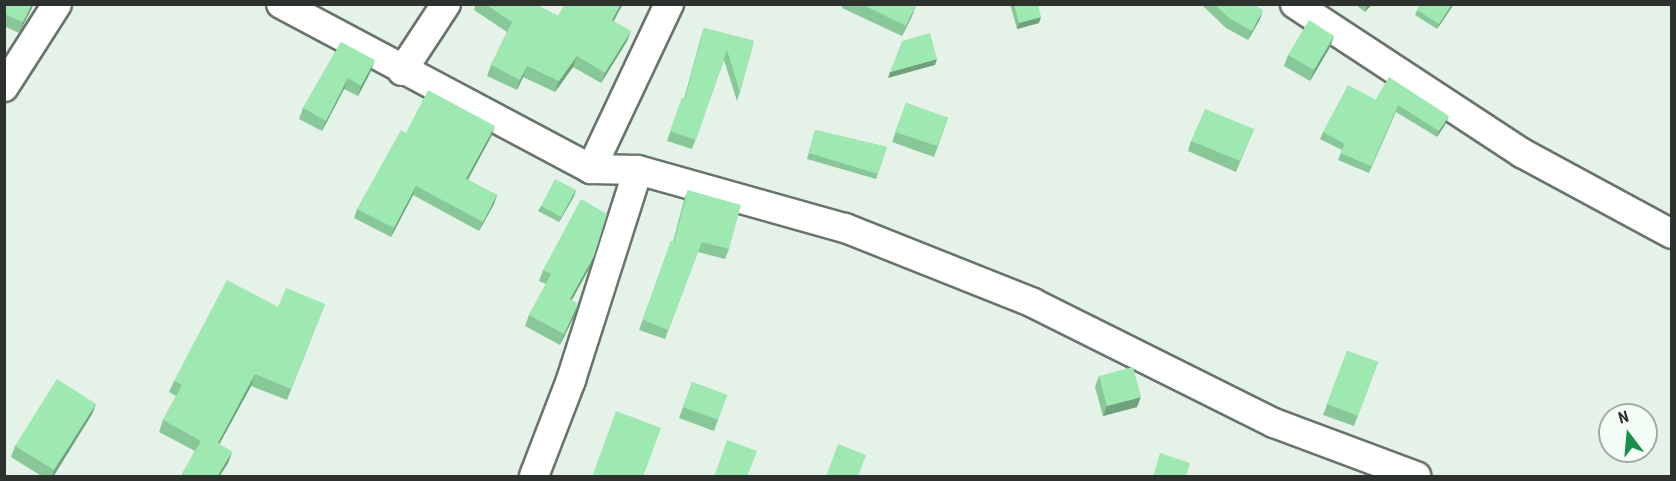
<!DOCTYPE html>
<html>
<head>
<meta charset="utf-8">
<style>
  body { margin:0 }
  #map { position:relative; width:1676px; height:481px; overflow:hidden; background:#e5f2e8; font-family:"Roboto Condensed",sans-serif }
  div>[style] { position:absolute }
  .roads { filter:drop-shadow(2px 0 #69746b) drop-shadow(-2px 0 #69746b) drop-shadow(0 2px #69746b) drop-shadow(0 -2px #69746b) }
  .street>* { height:28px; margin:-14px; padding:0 14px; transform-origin:14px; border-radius:14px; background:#fff }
  .wall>* { inset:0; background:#88c898 }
  .shaded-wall>* { inset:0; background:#6fa27c }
  .building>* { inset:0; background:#9ee8b1 }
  span { translate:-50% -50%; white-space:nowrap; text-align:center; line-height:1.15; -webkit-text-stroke:6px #f4fef6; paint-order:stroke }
  .frame { position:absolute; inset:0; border:6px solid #2d322e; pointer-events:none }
  .north { position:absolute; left:1598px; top:403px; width:60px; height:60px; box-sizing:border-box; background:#f4fef6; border:2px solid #a4aca6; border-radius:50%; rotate:344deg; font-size:16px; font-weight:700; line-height:24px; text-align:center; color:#2d322e }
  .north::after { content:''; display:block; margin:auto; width:21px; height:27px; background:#178f4a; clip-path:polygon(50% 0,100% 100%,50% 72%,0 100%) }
</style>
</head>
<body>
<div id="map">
  <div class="roads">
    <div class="street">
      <i style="left:281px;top:4px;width:351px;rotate:28deg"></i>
      <i style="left:591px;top:169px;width:47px;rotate:1.2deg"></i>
      <i style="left:638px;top:170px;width:215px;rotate:15.7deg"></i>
      <i style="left:845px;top:228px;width:202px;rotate:21.7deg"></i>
      <i style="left:1033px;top:303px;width:269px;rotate:26.5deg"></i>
      <i style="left:1274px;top:423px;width:152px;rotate:20.5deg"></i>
      <i style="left:1295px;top:4px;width:272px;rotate:33.3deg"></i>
      <i style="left:1522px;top:153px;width:170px;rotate:28.4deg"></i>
      <i style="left:402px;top:71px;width:80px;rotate:-56.7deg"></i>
      <i style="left:4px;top:87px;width:98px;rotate:-57.4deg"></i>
      <i style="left:591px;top:169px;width:183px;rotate:-64.7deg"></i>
      <i style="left:534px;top:476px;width:103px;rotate:-68.9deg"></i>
      <i style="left:571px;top:380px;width:220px;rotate:-72.3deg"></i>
    </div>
  </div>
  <div class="wall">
    <i style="clip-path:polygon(4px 4px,34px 4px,19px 33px,4px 26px)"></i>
    <i style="clip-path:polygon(476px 4px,535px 4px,558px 16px,623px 4px,614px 21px,627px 41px,601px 83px,573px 67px,555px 92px,523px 77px,517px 90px,487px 76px,491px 65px,507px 32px,474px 10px)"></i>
    <i style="clip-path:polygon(843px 4px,915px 4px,916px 5px,902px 36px,842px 8px)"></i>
    <i style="clip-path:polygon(1010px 4px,1038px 4px,1039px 23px,1017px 29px)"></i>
    <i style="clip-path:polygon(1201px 4px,1253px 4px,1260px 19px,1248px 40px,1226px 28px)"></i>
    <i style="clip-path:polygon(1355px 4px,1372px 4px,1365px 12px)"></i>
    <i style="clip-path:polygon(1420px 4px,1452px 4px,1437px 29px,1415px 15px)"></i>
    <i style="clip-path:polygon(704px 28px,754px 41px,740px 92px,737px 101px,724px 60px,692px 149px,667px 141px,682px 98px,684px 99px,701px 37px)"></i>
    <i style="clip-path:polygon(1334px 36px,1330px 47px,1310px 81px,1284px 66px,1288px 55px)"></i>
    <i style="clip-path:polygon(341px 42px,371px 71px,358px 96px,344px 89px,322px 131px,299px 119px,303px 108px)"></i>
    <i style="clip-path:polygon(1389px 77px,1446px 123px,1437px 137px,1396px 112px,1369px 173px,1338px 160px,1342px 150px,1320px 139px,1323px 132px,1376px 100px)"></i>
    <i style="clip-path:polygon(906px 103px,948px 118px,934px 157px,892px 142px)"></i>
    <i style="clip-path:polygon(1254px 129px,1236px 172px,1188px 151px,1191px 141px)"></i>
    <i style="clip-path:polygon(815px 130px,887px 147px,876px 179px,807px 159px)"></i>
    <i style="clip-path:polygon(406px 133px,492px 135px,468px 180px,497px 195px,494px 204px,479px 231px,413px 195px,391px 237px,354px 218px,357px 209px)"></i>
    <i style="clip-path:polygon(576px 190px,574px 196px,559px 222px,538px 211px,541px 206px)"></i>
    <i style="clip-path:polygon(688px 190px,729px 249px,725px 259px,698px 252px,665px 339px,639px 330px,671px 241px,673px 242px,684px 200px)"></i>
    <i style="clip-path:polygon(590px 267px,572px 300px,575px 314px,560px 345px,525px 326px,529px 315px,546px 284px,539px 281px,543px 270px)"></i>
    <i style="clip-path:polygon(325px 304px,287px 400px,251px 386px,219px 444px,232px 452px,228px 463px,219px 477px,181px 477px,195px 451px,159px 432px,163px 420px,176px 396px,169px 392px,174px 381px,278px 307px)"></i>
    <i style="clip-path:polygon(1347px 351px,1378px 362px,1354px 426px,1323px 415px)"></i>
    <i style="clip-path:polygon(1099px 376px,1137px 407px,1103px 416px,1095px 387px)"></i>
    <i style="clip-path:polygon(692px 382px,727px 395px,714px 431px,679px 418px)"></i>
    <i style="clip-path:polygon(96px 404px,92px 414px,53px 477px,43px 477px,11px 457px,15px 446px)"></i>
  </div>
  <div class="shaded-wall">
    <i style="clip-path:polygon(32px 4px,34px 4px,19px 33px,23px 22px)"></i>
    <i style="clip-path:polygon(621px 4px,623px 4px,608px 30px,612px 20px)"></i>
    <i style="clip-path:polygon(1368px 4px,1372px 4px,1365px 12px)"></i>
    <i style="clip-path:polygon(1452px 4px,1452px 7px,1437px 29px,1439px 24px)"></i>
    <i style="clip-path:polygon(916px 5px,912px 16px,902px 36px,906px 26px)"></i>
    <i style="clip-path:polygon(1263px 10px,1260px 19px,1248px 40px,1252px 31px)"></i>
    <i style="clip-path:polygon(1041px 17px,1039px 23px,1017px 29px,1019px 23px)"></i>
    <i style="clip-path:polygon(631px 31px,627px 41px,601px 83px,605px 73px)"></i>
    <i style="clip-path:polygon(1334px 36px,1330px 47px,1310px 81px,1314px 70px)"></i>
    <i style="clip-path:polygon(577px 56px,573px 67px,555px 92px,559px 81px)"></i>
    <i style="clip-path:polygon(937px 59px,935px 65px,888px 78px,890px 72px)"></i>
    <i style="clip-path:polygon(375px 60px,371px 71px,358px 96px,361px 86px)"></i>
    <i style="clip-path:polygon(527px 66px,523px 77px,517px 90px,520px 80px)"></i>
    <i style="clip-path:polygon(348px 78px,344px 89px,322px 131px,326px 121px)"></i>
    <i style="clip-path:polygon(1449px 116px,1446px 123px,1437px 137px,1439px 131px)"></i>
    <i style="clip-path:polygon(495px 126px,492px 135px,463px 188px,466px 179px)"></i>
    <i style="clip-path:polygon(416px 186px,413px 195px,391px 237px,394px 228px)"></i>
    <i style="clip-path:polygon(576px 190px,574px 196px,559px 222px,561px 217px)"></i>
    <i style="clip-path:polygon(497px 195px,494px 204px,479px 231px,483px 222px)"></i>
    <i style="clip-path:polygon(594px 256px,590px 267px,566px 310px,570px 299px)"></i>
    <i style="clip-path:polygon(578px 304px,575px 314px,560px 345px,564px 334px)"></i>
    <i style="clip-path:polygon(255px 374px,251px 386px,214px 454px,218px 443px)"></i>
    <i style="clip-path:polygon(1141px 397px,1137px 407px,1103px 416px,1107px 406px)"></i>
    <i style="clip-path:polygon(96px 404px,92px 414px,53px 477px,52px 477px,54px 470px)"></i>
    <i style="clip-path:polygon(232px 452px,228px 463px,219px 477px,217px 477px)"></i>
  </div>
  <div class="building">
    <i style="clip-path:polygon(4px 4px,32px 4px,23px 22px,4px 14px)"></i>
    <i style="clip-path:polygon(485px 4px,535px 4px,558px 16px,565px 4px,621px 4px,612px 20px,631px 31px,605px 73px,577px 56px,559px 81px,527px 66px,520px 80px,491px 65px,512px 22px)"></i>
    <i style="clip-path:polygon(861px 4px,915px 4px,916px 5px,906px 26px)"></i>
    <i style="clip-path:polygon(1014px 4px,1038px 4px,1041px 17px,1019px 23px)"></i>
    <i style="clip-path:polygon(1214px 4px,1253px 4px,1263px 10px,1252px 31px,1229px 18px)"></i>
    <i style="clip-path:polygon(1420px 4px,1452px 4px,1439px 24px,1417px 10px)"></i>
    <i style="clip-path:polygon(1309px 20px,1334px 36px,1314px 70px,1288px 55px)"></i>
    <i style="clip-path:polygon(704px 28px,754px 41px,740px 92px,727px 50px,696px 140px,670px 131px,682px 98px,685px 99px)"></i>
    <i style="clip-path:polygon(930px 33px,937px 59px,890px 72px,902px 41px)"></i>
    <i style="clip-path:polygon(341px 42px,375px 60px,361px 86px,348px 78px,326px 121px,303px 108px)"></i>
    <i style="clip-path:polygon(1389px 77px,1449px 116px,1439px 131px,1398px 105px,1371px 166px,1340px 153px,1345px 144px,1323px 132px,1348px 85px,1376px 100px)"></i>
    <i style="clip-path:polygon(428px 90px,495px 126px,466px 179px,497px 195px,483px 222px,416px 186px,394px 228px,357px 209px,401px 130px,406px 133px)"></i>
    <i style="clip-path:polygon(906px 103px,948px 118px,937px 146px,895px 132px)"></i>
    <i style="clip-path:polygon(1205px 109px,1254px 129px,1240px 161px,1191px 141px)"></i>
    <i style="clip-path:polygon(815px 130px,887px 147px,878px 174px,809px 153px)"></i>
    <i style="clip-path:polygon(555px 179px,576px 190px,561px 217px,541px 206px)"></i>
    <i style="clip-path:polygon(688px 190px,741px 205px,729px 249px,702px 242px,668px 330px,643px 320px,671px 241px,674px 242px)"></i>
    <i style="clip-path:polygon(581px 199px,607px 214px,594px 256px,570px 299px,578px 304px,564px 334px,529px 315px,551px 274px,543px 270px)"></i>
    <i style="clip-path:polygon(227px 280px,278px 307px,286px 288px,325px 304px,291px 389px,255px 374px,218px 443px,232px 452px,217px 477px,187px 477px,182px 473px,201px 441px,163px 420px,182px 385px,174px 381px)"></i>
    <i style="clip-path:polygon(1347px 351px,1378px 362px,1358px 416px,1327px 404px)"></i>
    <i style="clip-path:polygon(1133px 367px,1141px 397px,1107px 406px,1099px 376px)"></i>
    <i style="clip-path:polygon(57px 379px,96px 404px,54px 470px,15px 446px)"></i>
    <i style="clip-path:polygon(692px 382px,727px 395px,718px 420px,683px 407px)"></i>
    <i style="clip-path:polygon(616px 411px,661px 428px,643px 477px,592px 477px)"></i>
    <i style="clip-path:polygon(727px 440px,757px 451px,747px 477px,714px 477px)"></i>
    <i style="clip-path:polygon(838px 444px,866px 455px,858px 477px,826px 477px)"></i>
    <i style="clip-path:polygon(1160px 453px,1190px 463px,1186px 477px,1153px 477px)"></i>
  </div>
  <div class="frame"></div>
  <div class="north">N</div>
</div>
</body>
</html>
